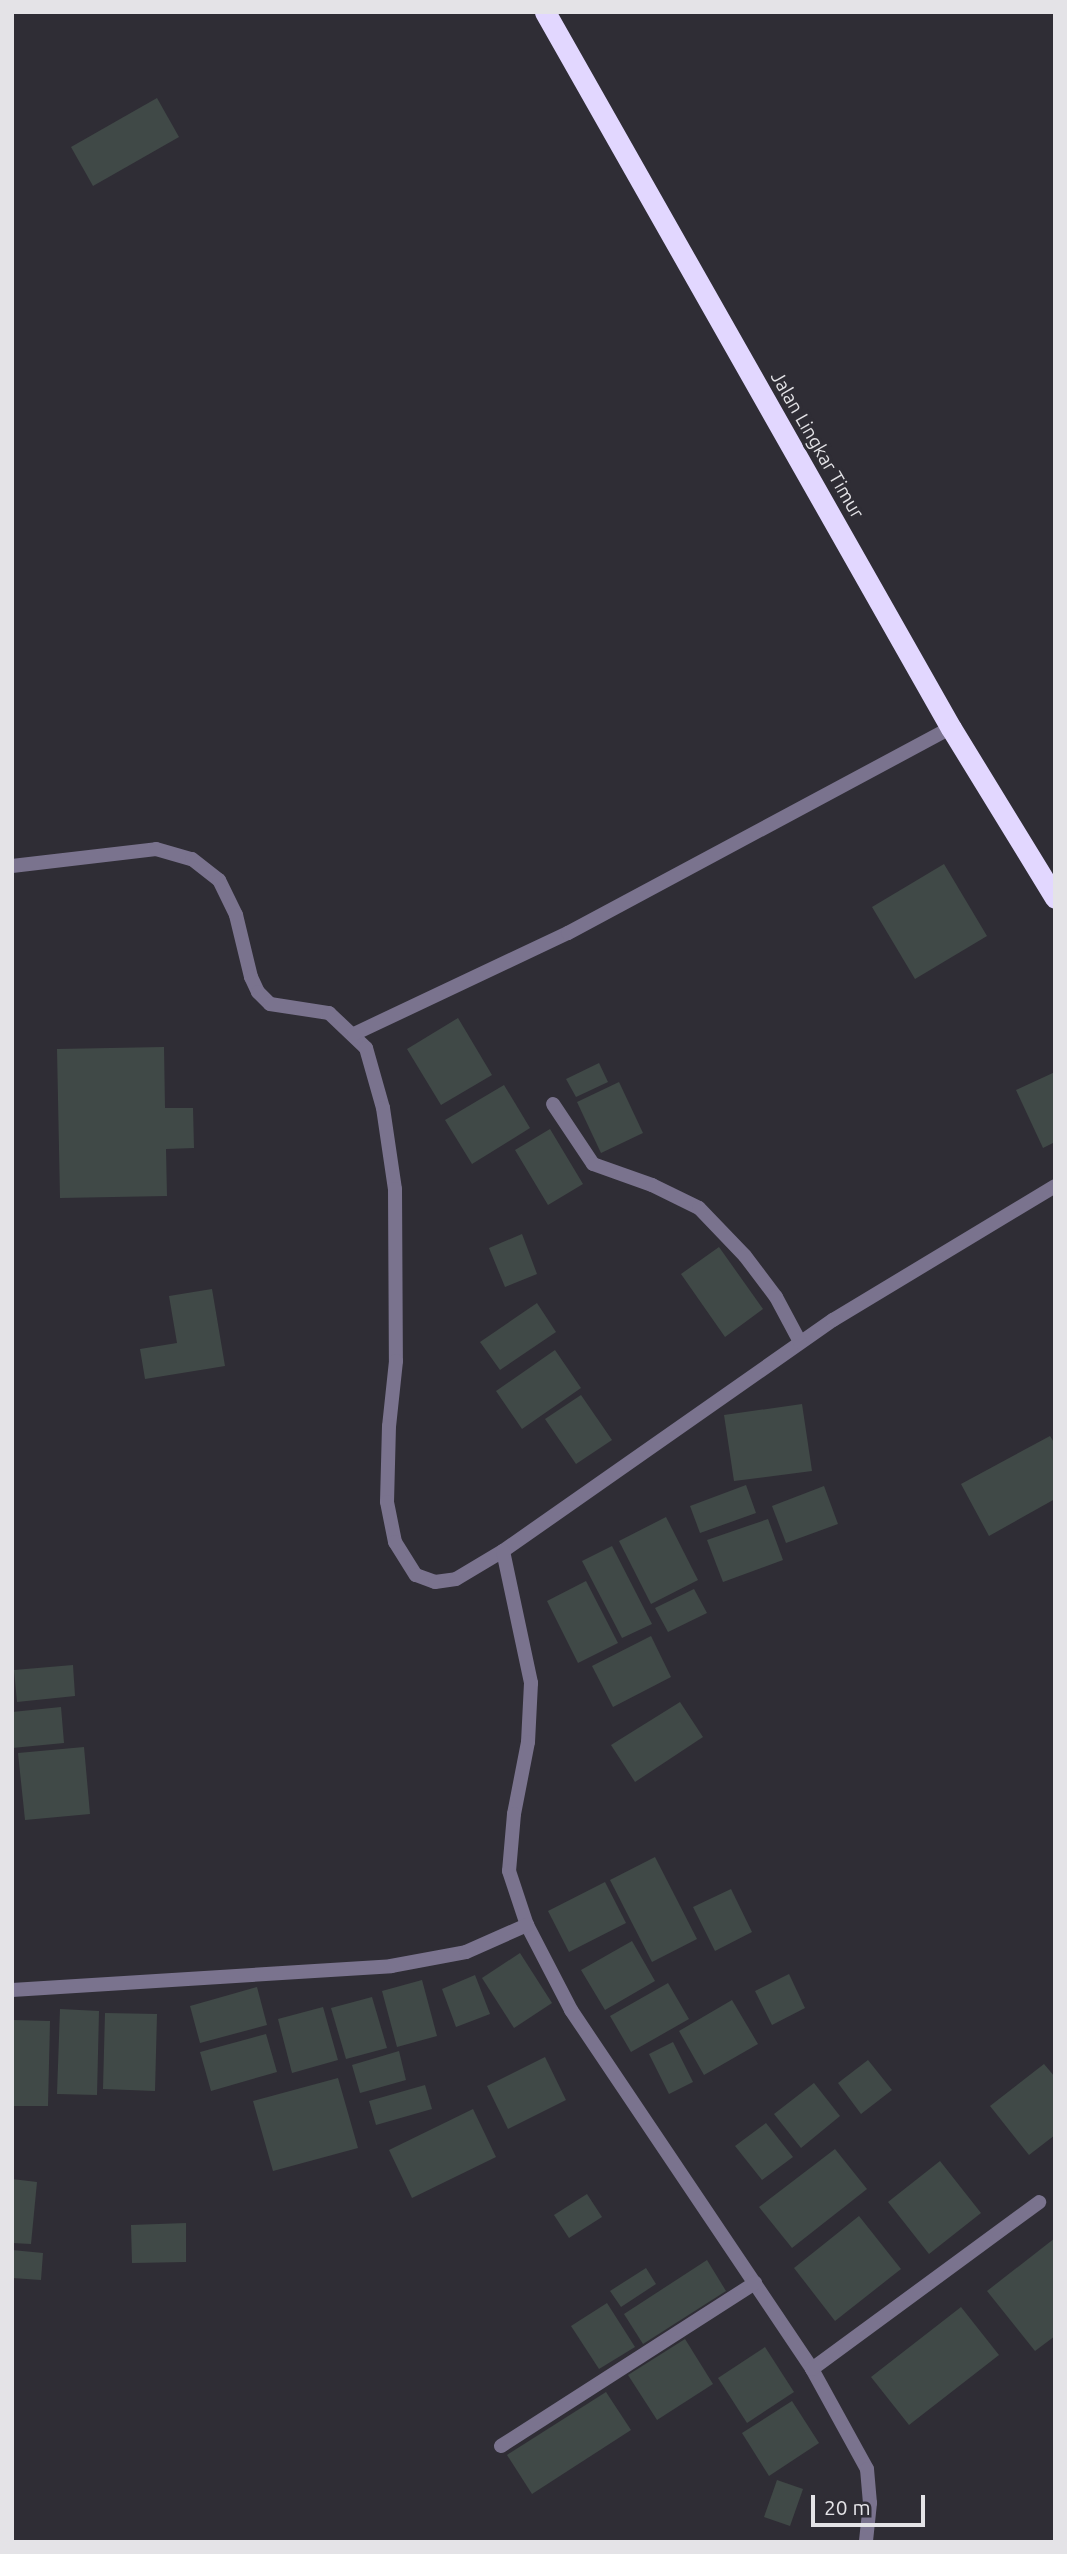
<!DOCTYPE html>
<html>
<head>
<meta charset="utf-8">
<style>
  body { margin:0 }
  #map { position:relative; width:1067px; height:2554px; overflow:hidden; background:#2f2d35; font-family:Ubuntu,sans-serif }
  div>[style] { position:absolute }
  .building>* { inset:0; background:#404947 }
  .street>* { height:14px; margin:-7px; padding:0 7px; transform-origin:7px; border-radius:7px; background:#7a738e }
  .highway>* { height:21px; margin:-10.5px; padding:0 10.5px; transform-origin:10.5px; border-radius:10.5px; background:#e2d7ff }
  span { translate:-50% -50%; white-space:nowrap; text-align:center; line-height:1.15; -webkit-text-stroke:6px #2f2d35; paint-order:stroke }
  .street-label { font-size:19px; color:#e4e3e7 }
  .frame { position:absolute; inset:0; border:14px solid #e4e3e7; pointer-events:none }
  .scale { position:absolute; left:811px; top:2495px; width:114px; height:32px; box-sizing:border-box; border:4px solid #e4e3e7; border-top:0; padding-left:9px; font-size:21px; line-height:24px; white-space:nowrap; color:#e4e3e7; -webkit-text-stroke:5px #2f2d35; paint-order:stroke }
</style>
</head>
<body>
<div id="map">
  <div class="building">
    <i style="clip-path:polygon(157px 98px,179px 137px,93px 186px,71px 147px)"></i>
    <i style="clip-path:polygon(944px 864px,987px 936px,915px 979px,872px 907px)"></i>
    <i style="clip-path:polygon(458px 1018px,492px 1075px,441px 1105px,407px 1049px)"></i>
    <i style="clip-path:polygon(164px 1047px,165px 1108px,193px 1108px,194px 1148px,166px 1149px,167px 1196px,60px 1198px,57px 1049px)"></i>
    <i style="clip-path:polygon(599px 1063px,608px 1082px,576px 1097px,566px 1079px)"></i>
    <i style="clip-path:polygon(1055px 1072px,1055px 1142px,1043px 1148px,1016px 1090px)"></i>
    <i style="clip-path:polygon(619px 1082px,643px 1133px,601px 1153px,577px 1102px)"></i>
    <i style="clip-path:polygon(504px 1085px,530px 1128px,472px 1164px,445px 1120px)"></i>
    <i style="clip-path:polygon(550px 1129px,583px 1184px,548px 1205px,515px 1150px)"></i>
    <i style="clip-path:polygon(522px 1234px,537px 1274px,505px 1287px,489px 1248px)"></i>
    <i style="clip-path:polygon(719px 1247px,763px 1309px,725px 1337px,681px 1274px)"></i>
    <i style="clip-path:polygon(212px 1289px,225px 1366px,145px 1379px,140px 1349px,177px 1343px,169px 1296px)"></i>
    <i style="clip-path:polygon(537px 1303px,556px 1332px,500px 1370px,480px 1342px)"></i>
    <i style="clip-path:polygon(555px 1350px,581px 1388px,522px 1429px,496px 1391px)"></i>
    <i style="clip-path:polygon(581px 1395px,612px 1440px,576px 1464px,545px 1419px)"></i>
    <i style="clip-path:polygon(802px 1404px,812px 1471px,734px 1481px,724px 1415px)"></i>
    <i style="clip-path:polygon(1050px 1436px,1055px 1444px,1055px 1499px,989px 1536px,961px 1484px)"></i>
    <i style="clip-path:polygon(746px 1485px,756px 1513px,700px 1533px,690px 1506px)"></i>
    <i style="clip-path:polygon(824px 1486px,838px 1524px,786px 1543px,772px 1506px)"></i>
    <i style="clip-path:polygon(666px 1517px,698px 1580px,651px 1604px,619px 1541px)"></i>
    <i style="clip-path:polygon(768px 1519px,783px 1560px,723px 1582px,707px 1540px)"></i>
    <i style="clip-path:polygon(612px 1546px,652px 1624px,622px 1638px,582px 1561px)"></i>
    <i style="clip-path:polygon(586px 1581px,618px 1643px,578px 1663px,547px 1601px)"></i>
    <i style="clip-path:polygon(694px 1589px,707px 1613px,668px 1632px,655px 1608px)"></i>
    <i style="clip-path:polygon(651px 1636px,671px 1677px,613px 1707px,592px 1666px)"></i>
    <i style="clip-path:polygon(73px 1665px,75px 1696px,17px 1702px,14px 1670px)"></i>
    <i style="clip-path:polygon(680px 1702px,703px 1737px,635px 1782px,611px 1745px)"></i>
    <i style="clip-path:polygon(61px 1707px,64px 1743px,12px 1748px,12px 1712px)"></i>
    <i style="clip-path:polygon(84px 1747px,90px 1814px,25px 1820px,18px 1753px)"></i>
    <i style="clip-path:polygon(655px 1857px,697px 1939px,652px 1962px,610px 1880px)"></i>
    <i style="clip-path:polygon(605px 1882px,626px 1923px,569px 1952px,548px 1911px)"></i>
    <i style="clip-path:polygon(731px 1889px,752px 1932px,715px 1951px,693px 1907px)"></i>
    <i style="clip-path:polygon(632px 1941px,655px 1981px,605px 2010px,581px 1970px)"></i>
    <i style="clip-path:polygon(520px 1953px,552px 2003px,514px 2028px,482px 1978px)"></i>
    <i style="clip-path:polygon(789px 1974px,805px 2008px,772px 2025px,755px 1991px)"></i>
    <i style="clip-path:polygon(475px 1975px,490px 2014px,456px 2027px,442px 1989px)"></i>
    <i style="clip-path:polygon(422px 1980px,437px 2036px,397px 2047px,382px 1991px)"></i>
    <i style="clip-path:polygon(668px 1983px,689px 2019px,631px 2052px,610px 2016px)"></i>
    <i style="clip-path:polygon(257px 1987px,267px 2025px,200px 2043px,190px 2006px)"></i>
    <i style="clip-path:polygon(372px 1997px,387px 2048px,346px 2059px,331px 2008px)"></i>
    <i style="clip-path:polygon(732px 2000px,758px 2044px,704px 2075px,679px 2031px)"></i>
    <i style="clip-path:polygon(323px 2007px,338px 2060px,292px 2073px,278px 2019px)"></i>
    <i style="clip-path:polygon(60px 2009px,99px 2011px,97px 2095px,57px 2094px)"></i>
    <i style="clip-path:polygon(105px 2013px,157px 2014px,155px 2091px,103px 2089px)"></i>
    <i style="clip-path:polygon(12px 2020px,50px 2021px,48px 2106px,12px 2106px)"></i>
    <i style="clip-path:polygon(266px 2034px,277px 2072px,211px 2091px,200px 2052px)"></i>
    <i style="clip-path:polygon(673px 2042px,693px 2082px,669px 2094px,649px 2054px)"></i>
    <i style="clip-path:polygon(399px 2051px,406px 2080px,360px 2093px,352px 2065px)"></i>
    <i style="clip-path:polygon(545px 2057px,566px 2100px,508px 2129px,487px 2086px)"></i>
    <i style="clip-path:polygon(868px 2060px,892px 2090px,861px 2114px,838px 2083px)"></i>
    <i style="clip-path:polygon(1044px 2064px,1055px 2077px,1055px 2135px,1029px 2155px,990px 2106px)"></i>
    <i style="clip-path:polygon(338px 2078px,358px 2148px,273px 2171px,253px 2101px)"></i>
    <i style="clip-path:polygon(814px 2083px,840px 2116px,801px 2148px,774px 2114px)"></i>
    <i style="clip-path:polygon(425px 2085px,432px 2109px,376px 2125px,369px 2101px)"></i>
    <i style="clip-path:polygon(473px 2109px,496px 2157px,412px 2198px,389px 2150px)"></i>
    <i style="clip-path:polygon(766px 2123px,793px 2157px,762px 2180px,735px 2146px)"></i>
    <i style="clip-path:polygon(835px 2149px,867px 2189px,792px 2248px,759px 2207px)"></i>
    <i style="clip-path:polygon(940px 2161px,981px 2213px,929px 2254px,888px 2202px)"></i>
    <i style="clip-path:polygon(12px 2179px,37px 2182px,31px 2244px,12px 2243px)"></i>
    <i style="clip-path:polygon(587px 2194px,602px 2217px,569px 2238px,554px 2215px)"></i>
    <i style="clip-path:polygon(859px 2216px,901px 2269px,835px 2321px,794px 2268px)"></i>
    <i style="clip-path:polygon(186px 2223px,186px 2262px,132px 2263px,131px 2225px)"></i>
    <i style="clip-path:polygon(1055px 2238px,1055px 2336px,1035px 2351px,987px 2291px)"></i>
    <i style="clip-path:polygon(12px 2250px,43px 2253px,41px 2280px,12px 2278px)"></i>
    <i style="clip-path:polygon(707px 2260px,726px 2291px,643px 2344px,624px 2314px)"></i>
    <i style="clip-path:polygon(646px 2268px,656px 2284px,621px 2307px,610px 2291px)"></i>
    <i style="clip-path:polygon(607px 2303px,635px 2347px,599px 2369px,571px 2326px)"></i>
    <i style="clip-path:polygon(961px 2307px,999px 2355px,909px 2425px,871px 2377px)"></i>
    <i style="clip-path:polygon(685px 2339px,713px 2384px,657px 2420px,628px 2375px)"></i>
    <i style="clip-path:polygon(765px 2347px,794px 2392px,747px 2423px,718px 2378px)"></i>
    <i style="clip-path:polygon(606px 2392px,631px 2430px,532px 2494px,507px 2455px)"></i>
    <i style="clip-path:polygon(792px 2401px,819px 2443px,769px 2476px,742px 2433px)"></i>
    <i style="clip-path:polygon(777px 2480px,803px 2489px,790px 2526px,764px 2517px)"></i>
  </div>
  <div class="street">
    <i style="left:12px;top:866px;width:145px;rotate:-6.7deg"></i>
    <i style="left:156px;top:849px;width:37px;rotate:16deg"></i>
    <i style="left:192px;top:859px;width:34px;rotate:38deg"></i>
    <i style="left:219px;top:880px;width:39px;rotate:64deg"></i>
    <i style="left:236px;top:915px;width:64px;rotate:76.4deg"></i>
    <i style="left:251px;top:977px;width:17px;rotate:65deg"></i>
    <i style="left:258px;top:992px;width:17px;rotate:45deg"></i>
    <i style="left:270px;top:1004px;width:60px;rotate:8.7deg"></i>
    <i style="left:329px;top:1013px;width:51px;rotate:43.4deg"></i>
    <i style="left:366px;top:1048px;width:62px;rotate:74.2deg"></i>
    <i style="left:383px;top:1108px;width:82px;rotate:81.6deg"></i>
    <i style="left:395px;top:1189px;width:172px;rotate:89.7deg"></i>
    <i style="left:396px;top:1361px;width:65px;rotate:96.1deg"></i>
    <i style="left:389px;top:1426px;width:76px;rotate:91.5deg"></i>
    <i style="left:387px;top:1502px;width:41px;rotate:78.7deg"></i>
    <i style="left:395px;top:1542px;width:39px;rotate:58deg"></i>
    <i style="left:416px;top:1575px;width:20px;rotate:20deg"></i>
    <i style="left:435px;top:1582px;width:21px;rotate:-8deg"></i>
    <i style="left:456px;top:1579px;width:55px;rotate:-30.8deg"></i>
    <i style="left:503px;top:1551px;width:403px;rotate:-35deg"></i>
    <i style="left:833px;top:1320px;width:259px;rotate:-31.1deg"></i>
    <i style="left:354px;top:1034px;width:237px;rotate:-25.3deg"></i>
    <i style="left:568px;top:933px;width:434px;rotate:-28.2deg"></i>
    <i style="left:553px;top:1104px;width:72px;rotate:56.3deg"></i>
    <i style="left:593px;top:1164px;width:63px;rotate:19.6deg"></i>
    <i style="left:652px;top:1185px;width:52px;rotate:26.1deg"></i>
    <i style="left:699px;top:1208px;width:66px;rotate:46.2deg"></i>
    <i style="left:745px;top:1256px;width:51px;rotate:52.9deg"></i>
    <i style="left:776px;top:1297px;width:51px;rotate:61.9deg"></i>
    <i style="left:503px;top:1551px;width:135px;rotate:78deg"></i>
    <i style="left:531px;top:1683px;width:59px;rotate:92.9deg"></i>
    <i style="left:528px;top:1742px;width:73px;rotate:101deg"></i>
    <i style="left:514px;top:1814px;width:57px;rotate:95deg"></i>
    <i style="left:509px;top:1871px;width:57px;rotate:71.6deg"></i>
    <i style="left:527px;top:1925px;width:96px;rotate:62.6deg"></i>
    <i style="left:571px;top:2010px;width:432px;rotate:56.1deg"></i>
    <i style="left:812px;top:2369px;width:114px;rotate:61.2deg"></i>
    <i style="left:867px;top:2469px;width:34px;rotate:85deg"></i>
    <i style="left:870px;top:2503px;width:39px;rotate:96deg"></i>
    <i style="left:12px;top:1990px;width:380px;rotate:-3.6deg"></i>
    <i style="left:391px;top:1966px;width:76px;rotate:-10.6deg"></i>
    <i style="left:466px;top:1952px;width:67px;rotate:-23.9deg"></i>
    <i style="left:812px;top:2369px;width:282px;rotate:-36.3deg"></i>
    <i style="left:501px;top:2446px;width:302px;rotate:-32.7deg"></i>
  </div>
  <div class="highway">
    <i style="left:545px;top:12px;width:823px;rotate:60.45deg"></i>
    <i style="left:951px;top:728px;width:199px;rotate:58.5deg"></i>
  </div>
  <div class="street-label">
    <span style="left:817px;top:445px;rotate:60deg">Jalan Lingkar Timur</span>
  </div>
  <div class="frame"></div>
  <div class="scale">20 m</div>
</div>
</body>
</html>
